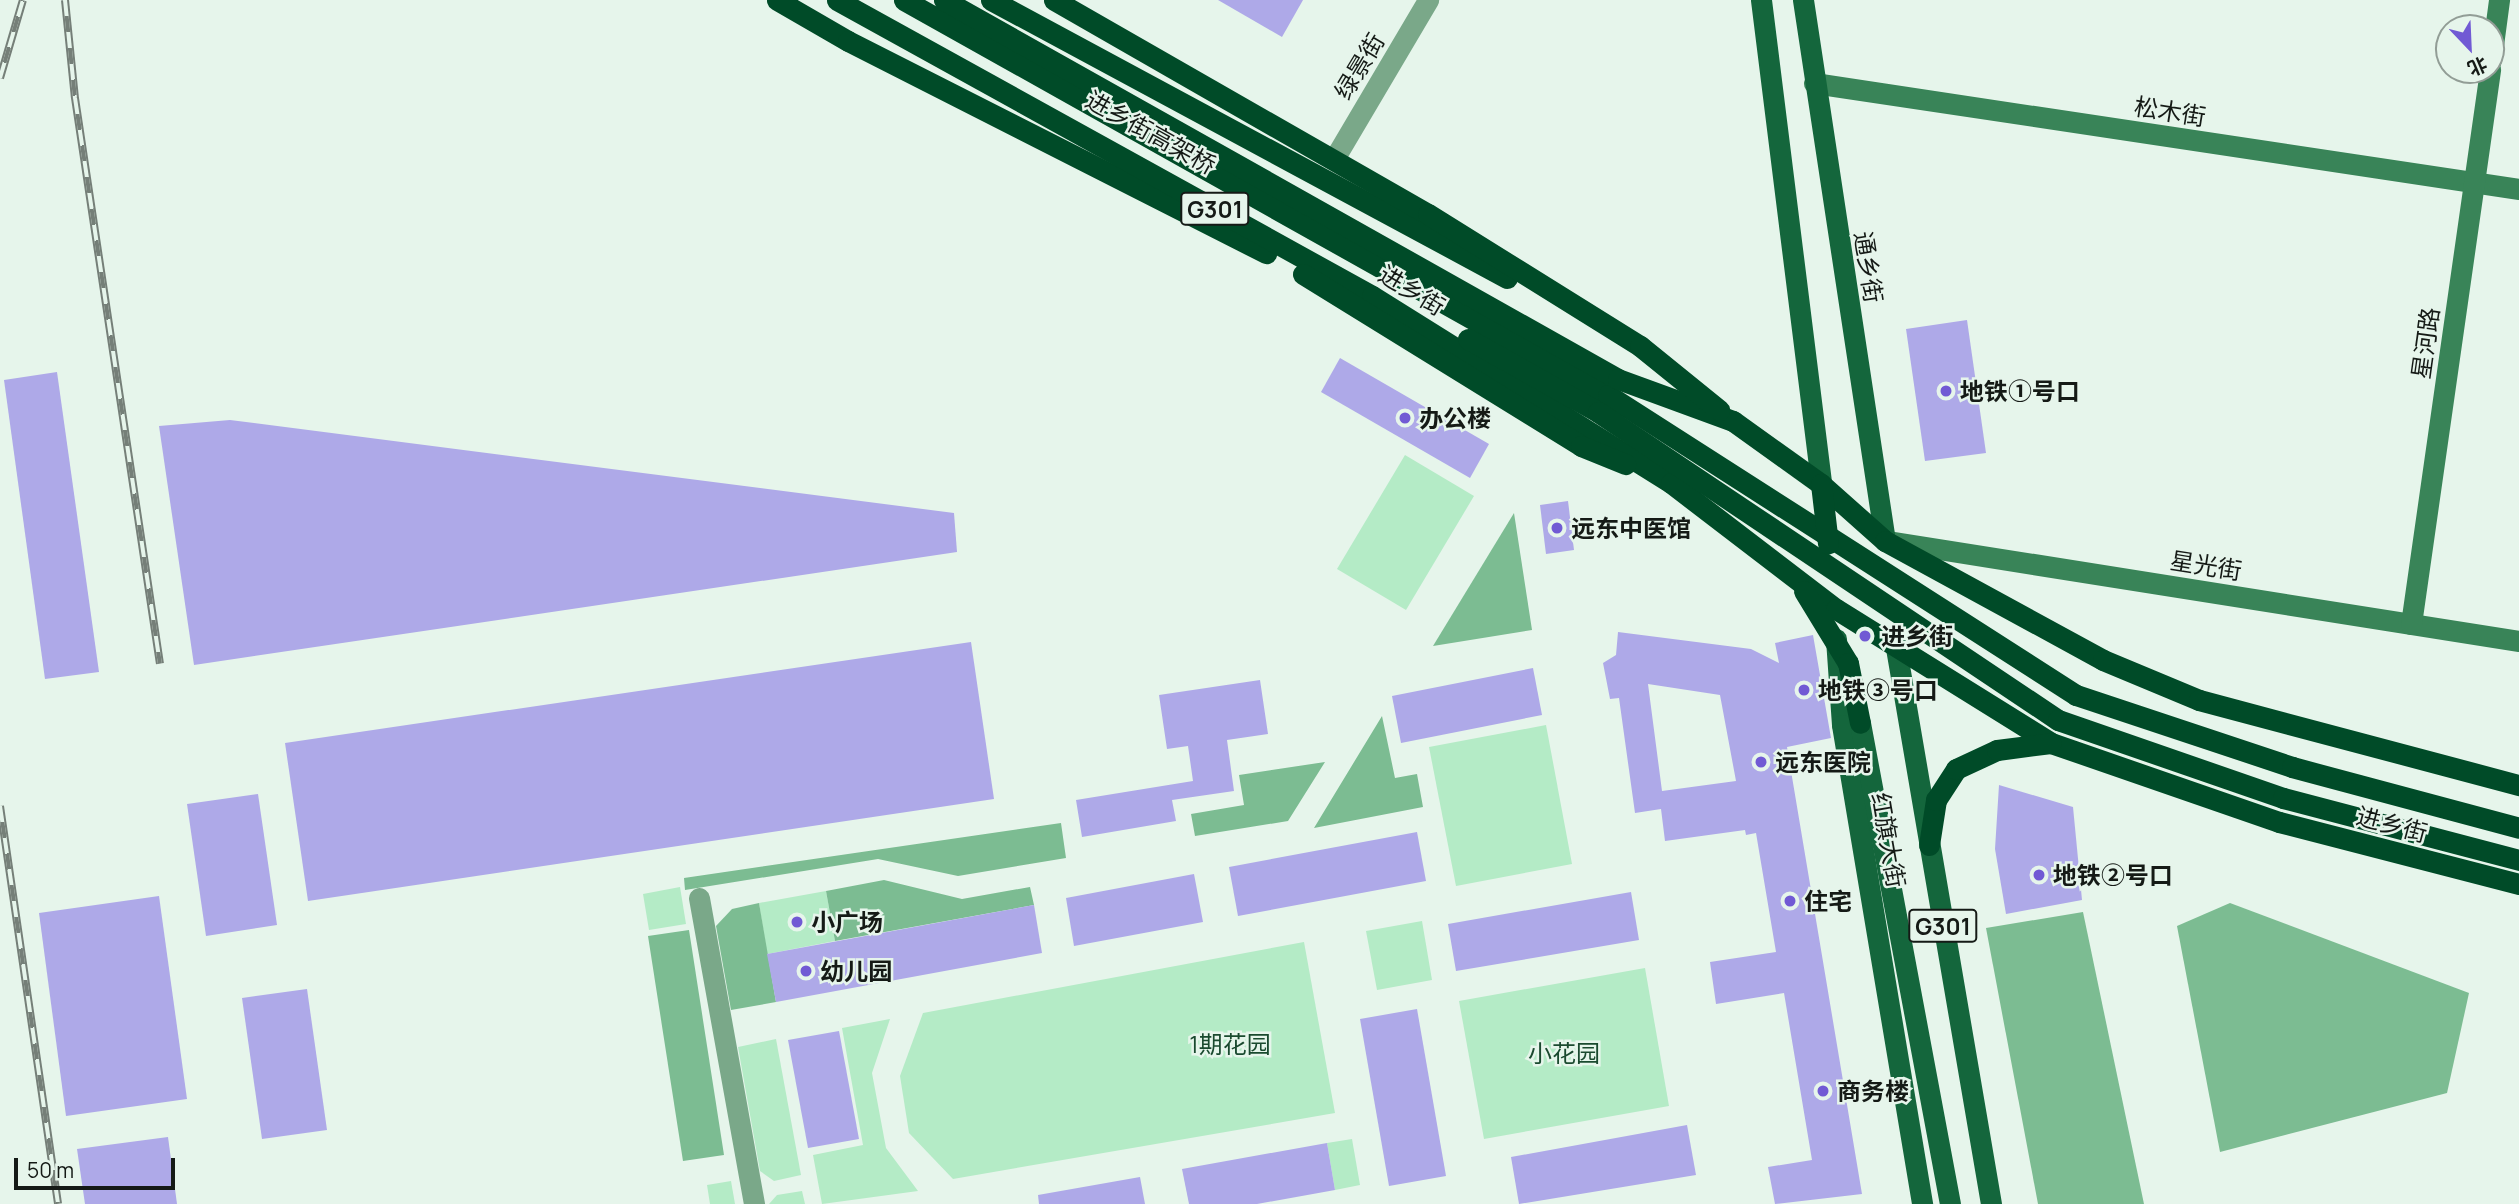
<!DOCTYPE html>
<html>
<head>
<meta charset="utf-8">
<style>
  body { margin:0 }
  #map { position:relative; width:2519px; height:1204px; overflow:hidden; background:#e6f5eb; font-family:Manrope,"Noto Sans SC",sans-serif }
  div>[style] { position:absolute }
  .green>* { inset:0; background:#b4ebc6 }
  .forest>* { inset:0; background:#7cbc92 }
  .building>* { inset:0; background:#aea9e8 }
  .street>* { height:21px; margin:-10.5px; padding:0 10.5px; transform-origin:10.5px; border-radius:10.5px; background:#7aa889 }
  .secondary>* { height:21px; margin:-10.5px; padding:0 10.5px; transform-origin:10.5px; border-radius:10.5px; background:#398458 }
  .primary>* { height:21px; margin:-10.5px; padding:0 10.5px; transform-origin:10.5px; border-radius:10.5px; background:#14663c }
  .highway>* { height:21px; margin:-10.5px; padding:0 10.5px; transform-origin:10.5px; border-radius:10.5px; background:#004b28 }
  .rail>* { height:8px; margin-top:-4px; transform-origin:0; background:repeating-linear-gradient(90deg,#e6f5eb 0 16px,#757f78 0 32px); box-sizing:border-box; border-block:2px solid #757f78 }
  .dots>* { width:19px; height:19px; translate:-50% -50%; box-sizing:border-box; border:4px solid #e6f5eb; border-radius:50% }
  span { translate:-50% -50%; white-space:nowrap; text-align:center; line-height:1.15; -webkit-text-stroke:5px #e6f5eb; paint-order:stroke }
  .shield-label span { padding:2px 5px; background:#e6f5eb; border:2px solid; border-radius:5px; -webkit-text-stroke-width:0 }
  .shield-label { font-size:23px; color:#151a16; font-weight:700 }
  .street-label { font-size:24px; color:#151a16 }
  .poi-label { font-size:24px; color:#151a16; font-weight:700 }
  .left { translate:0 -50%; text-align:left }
  .park-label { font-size:24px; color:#1a4a2f }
  .north { position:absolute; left:2435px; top:14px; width:70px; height:70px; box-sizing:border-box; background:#e6f5eb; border:2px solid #929d96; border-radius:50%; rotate:157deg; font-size:19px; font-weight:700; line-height:28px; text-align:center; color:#151a16 }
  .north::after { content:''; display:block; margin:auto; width:24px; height:32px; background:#715ad4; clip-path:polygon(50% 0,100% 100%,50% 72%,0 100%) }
  .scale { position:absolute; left:14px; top:1158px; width:161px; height:32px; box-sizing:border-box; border:4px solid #151a16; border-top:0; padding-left:9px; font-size:21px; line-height:24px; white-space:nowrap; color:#151a16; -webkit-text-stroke:5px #e6f5eb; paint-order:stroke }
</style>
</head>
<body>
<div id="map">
  <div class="green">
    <i style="clip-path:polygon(1405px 455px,1474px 496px,1406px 610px,1337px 569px)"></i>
    <i style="clip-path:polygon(1546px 725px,1572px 864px,1456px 886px,1429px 747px)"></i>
    <i style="clip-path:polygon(680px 887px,686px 924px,649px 930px,643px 894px)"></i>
    <i style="clip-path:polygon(826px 891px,835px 941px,767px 954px,759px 903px)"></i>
    <i style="clip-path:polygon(1422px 921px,1432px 980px,1377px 990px,1366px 931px)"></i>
    <i style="clip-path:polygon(1304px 942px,1335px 1113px,953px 1179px,909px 1133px,900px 1076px,923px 1013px)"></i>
    <i style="clip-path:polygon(1645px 968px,1669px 1106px,1484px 1139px,1459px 1001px)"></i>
    <i style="clip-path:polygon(890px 1019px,872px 1073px,886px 1148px,918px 1191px,822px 1204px,813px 1155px,863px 1145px,842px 1028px)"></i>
    <i style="clip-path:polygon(776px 1039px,801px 1175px,774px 1181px,760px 1171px,738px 1047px)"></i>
    <i style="clip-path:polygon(1352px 1139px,1360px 1185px,1335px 1190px,1327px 1143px)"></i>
    <i style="clip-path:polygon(731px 1181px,735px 1204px,710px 1204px,707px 1185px)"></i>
    <i style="clip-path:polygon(802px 1191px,805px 1204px,769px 1204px,777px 1195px)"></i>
  </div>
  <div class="forest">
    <i style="clip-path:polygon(1514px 513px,1532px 630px,1433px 646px)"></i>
    <i style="clip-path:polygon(1382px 716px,1395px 778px,1417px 774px,1423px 807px,1314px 828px)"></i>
    <i style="clip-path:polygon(1325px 762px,1288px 821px,1195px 836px,1191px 814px,1244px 805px,1239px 775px)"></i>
    <i style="clip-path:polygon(1061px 823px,1066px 858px,958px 876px,878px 859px,685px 890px,684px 878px)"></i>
    <i style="clip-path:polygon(884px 880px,962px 899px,1030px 887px,1034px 905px,835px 941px,826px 891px)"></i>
    <i style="clip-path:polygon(759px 903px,776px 1002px,731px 1010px,716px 926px,732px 909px)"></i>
    <i style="clip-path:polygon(2230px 903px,2469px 993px,2447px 1093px,2220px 1152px,2177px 926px)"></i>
    <i style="clip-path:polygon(2083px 912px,2144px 1204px,2038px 1204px,1986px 928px)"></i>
    <i style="clip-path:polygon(689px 930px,724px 1155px,683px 1161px,648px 936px)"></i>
  </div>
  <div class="building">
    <i style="clip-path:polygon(1218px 0,1303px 0,1282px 37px)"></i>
    <i style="clip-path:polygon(1967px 320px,1986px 453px,1925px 461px,1906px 329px)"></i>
    <i style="clip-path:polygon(1340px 358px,1489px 444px,1470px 478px,1321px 392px)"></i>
    <i style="clip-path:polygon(57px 372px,99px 672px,45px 679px,4px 380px)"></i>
    <i style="clip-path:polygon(230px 420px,954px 513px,957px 552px,194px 665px,159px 426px)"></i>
    <i style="clip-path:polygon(1568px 501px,1574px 550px,1546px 554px,1540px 505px)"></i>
    <i style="clip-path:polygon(evenodd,1618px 632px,1751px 649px,1779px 663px,1775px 643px,1813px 635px,1831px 738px,1787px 747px,1862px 1194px,1775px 1204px,1768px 1167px,1812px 1160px,1784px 993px,1716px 1004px,1710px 962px,1776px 952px,1756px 833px,1746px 835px,1745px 830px,1665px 841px,1661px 809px,1635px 813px,1619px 698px,1610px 699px,1603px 663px,1616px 655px,1618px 632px,1648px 684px,1720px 695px,1736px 781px,1662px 791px,1648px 684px)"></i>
    <i style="clip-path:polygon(971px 642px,994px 799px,308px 901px,285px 743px)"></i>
    <i style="clip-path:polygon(1533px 668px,1542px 715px,1401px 743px,1392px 696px)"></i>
    <i style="clip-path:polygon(1260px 680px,1268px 734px,1227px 740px,1234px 791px,1172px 800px,1176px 821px,1082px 837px,1076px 800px,1193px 781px,1188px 746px,1167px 749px,1159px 695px)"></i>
    <i style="clip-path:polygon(1999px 785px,2073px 807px,2082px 900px,2006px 914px,1995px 849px)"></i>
    <i style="clip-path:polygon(258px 794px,277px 925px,206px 936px,187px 804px)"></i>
    <i style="clip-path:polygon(1417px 832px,1426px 881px,1238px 916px,1229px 867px)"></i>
    <i style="clip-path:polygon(1194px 874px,1203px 922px,1074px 946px,1066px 898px)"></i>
    <i style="clip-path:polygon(1631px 892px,1639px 940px,1456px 971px,1448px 924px)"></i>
    <i style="clip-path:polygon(159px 896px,187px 1099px,66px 1116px,39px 913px)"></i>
    <i style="clip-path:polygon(1034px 905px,1042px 953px,776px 1002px,767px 954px)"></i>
    <i style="clip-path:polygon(307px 989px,327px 1130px,262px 1139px,242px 998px)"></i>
    <i style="clip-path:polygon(1417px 1009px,1446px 1176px,1389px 1186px,1360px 1019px)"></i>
    <i style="clip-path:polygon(839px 1031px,859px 1139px,808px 1148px,788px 1040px)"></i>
    <i style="clip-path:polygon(1687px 1125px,1696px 1175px,1519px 1204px,1511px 1157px)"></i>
    <i style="clip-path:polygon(168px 1137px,177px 1204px,85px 1204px,77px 1149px)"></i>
    <i style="clip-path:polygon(1327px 1143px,1335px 1190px,1257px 1204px,1189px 1204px,1182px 1169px)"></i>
    <i style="clip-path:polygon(1140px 1177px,1145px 1204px,1039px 1204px,1038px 1195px)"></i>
  </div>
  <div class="street">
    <i style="left:1334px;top:159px;width:185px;rotate:-59.4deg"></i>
    <i style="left:699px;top:898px;width:311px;rotate:79.8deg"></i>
  </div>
  <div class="secondary">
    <i style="left:2491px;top:60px;width:61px;rotate:-82.4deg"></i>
    <i style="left:1814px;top:83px;width:713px;rotate:8.55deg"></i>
    <i style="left:1888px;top:541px;width:639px;rotate:9.01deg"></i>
    <i style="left:2411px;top:624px;width:560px;rotate:-81.88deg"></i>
  </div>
  <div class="primary">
    <i style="left:1761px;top:0;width:488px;rotate:82.9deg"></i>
    <i style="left:1803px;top:0;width:547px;rotate:81.38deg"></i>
    <i style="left:1836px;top:639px;width:86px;rotate:86deg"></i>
    <i style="left:1842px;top:725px;width:486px;rotate:80.5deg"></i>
    <i style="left:1896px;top:648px;width:564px;rotate:80.3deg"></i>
    <i style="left:1860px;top:723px;width:489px;rotate:79.4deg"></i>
  </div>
  <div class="highway">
    <i style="left:777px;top:0;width:82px;rotate:30deg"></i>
    <i style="left:848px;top:41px;width:469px;rotate:26.9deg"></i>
    <i style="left:837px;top:0;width:611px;rotate:28.95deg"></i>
    <i style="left:1372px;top:296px;width:353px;rotate:32deg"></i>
    <i style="left:1671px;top:483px;width:208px;rotate:37.4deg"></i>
    <i style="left:1836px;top:609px;width:253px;rotate:31.9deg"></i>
    <i style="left:2051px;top:743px;width:241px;rotate:19.1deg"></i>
    <i style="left:2279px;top:822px;width:248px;rotate:14.5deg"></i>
    <i style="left:904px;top:0;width:807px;rotate:29.3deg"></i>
    <i style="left:1608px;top:395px;width:556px;rotate:32.66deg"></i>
    <i style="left:2076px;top:695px;width:228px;rotate:18.4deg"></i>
    <i style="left:2292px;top:767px;width:235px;rotate:15deg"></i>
    <i style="left:944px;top:0;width:773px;rotate:29.35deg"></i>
    <i style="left:1618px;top:379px;width:122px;rotate:20.1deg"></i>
    <i style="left:1733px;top:421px;width:108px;rotate:35.6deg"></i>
    <i style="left:1821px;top:484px;width:86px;rotate:41.7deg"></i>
    <i style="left:1885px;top:541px;width:248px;rotate:28.6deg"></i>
    <i style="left:2103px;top:660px;width:104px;rotate:22.6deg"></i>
    <i style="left:2199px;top:700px;width:331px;rotate:14.9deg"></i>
    <i style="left:991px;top:0;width:586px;rotate:28.31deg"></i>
    <i style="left:1054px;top:0;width:431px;rotate:29.8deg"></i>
    <i style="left:1428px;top:214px;width:250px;rotate:31.9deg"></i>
    <i style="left:1640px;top:346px;width:102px;rotate:39deg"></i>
    <i style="left:1303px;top:274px;width:327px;rotate:31.7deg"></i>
    <i style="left:1581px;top:446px;width:48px;rotate:22.2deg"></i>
    <i style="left:1468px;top:339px;width:149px;rotate:29.3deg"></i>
    <i style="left:1598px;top:412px;width:554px;rotate:33.8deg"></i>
    <i style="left:2058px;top:720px;width:238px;rotate:19.1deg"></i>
    <i style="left:2283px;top:798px;width:244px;rotate:14.7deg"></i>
    <i style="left:1821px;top:484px;width:60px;rotate:83.3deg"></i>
    <i style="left:1804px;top:591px;width:84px;rotate:58.6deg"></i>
    <i style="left:1848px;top:663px;width:61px;rotate:78.7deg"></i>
    <i style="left:1929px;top:845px;width:46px;rotate:-81.2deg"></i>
    <i style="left:1936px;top:800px;width:37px;rotate:-57deg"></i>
    <i style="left:1956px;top:769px;width:45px;rotate:-24.9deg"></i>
    <i style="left:1997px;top:750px;width:54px;rotate:-7.4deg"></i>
  </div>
  <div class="rail">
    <i style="left:65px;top:0;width:99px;rotate:84.2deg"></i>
    <i style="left:75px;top:98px;width:572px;rotate:81.46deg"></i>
    <i style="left:0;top:78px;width:81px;rotate:-73.6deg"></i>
    <i style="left:0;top:806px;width:402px;rotate:81.7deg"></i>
  </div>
  <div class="dots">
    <i style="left:1946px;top:391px;background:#715ad4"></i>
    <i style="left:1405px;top:418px;background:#715ad4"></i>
    <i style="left:1557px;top:528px;background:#715ad4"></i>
    <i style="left:1865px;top:636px;background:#715ad4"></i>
    <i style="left:1804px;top:690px;background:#715ad4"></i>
    <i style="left:1761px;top:762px;background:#715ad4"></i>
    <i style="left:2039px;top:875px;background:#715ad4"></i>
    <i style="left:1790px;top:901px;background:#715ad4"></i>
    <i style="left:797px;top:922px;background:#715ad4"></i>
    <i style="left:806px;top:971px;background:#715ad4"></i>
    <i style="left:1823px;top:1091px;background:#715ad4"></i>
  </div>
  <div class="shield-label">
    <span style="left:1215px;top:209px">G301</span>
    <span style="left:1943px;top:926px">G301</span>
  </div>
  <div class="street-label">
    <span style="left:1359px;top:66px;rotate:-59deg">绿景街</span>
    <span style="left:2170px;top:111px;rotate:9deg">松木街</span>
    <span style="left:1151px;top:132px;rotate:29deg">进乡街高架桥</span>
    <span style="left:1869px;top:267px;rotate:81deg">通乡街</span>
    <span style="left:1412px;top:290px;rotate:31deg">进乡街</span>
    <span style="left:2425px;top:343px;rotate:-82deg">星河路</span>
    <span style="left:2206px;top:565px;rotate:9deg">星光街</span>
    <span style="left:2392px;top:824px;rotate:15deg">进乡街</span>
    <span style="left:1889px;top:840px;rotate:80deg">红旗大街</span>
  </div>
  <div class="poi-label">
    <span class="left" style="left:1960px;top:391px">地铁①号口</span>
    <span class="left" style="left:1419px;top:418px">办公楼</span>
    <span class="left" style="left:1571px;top:528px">远东中医馆</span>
    <span class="left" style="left:1881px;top:636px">进乡街</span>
    <span class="left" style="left:1818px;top:690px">地铁③号口</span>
    <span class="left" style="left:1775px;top:762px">远东医院</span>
    <span class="left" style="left:2053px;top:875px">地铁②号口</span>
    <span class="left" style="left:1804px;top:901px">住宅</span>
    <span class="left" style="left:811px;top:922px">小广场</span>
    <span class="left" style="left:820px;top:971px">幼儿园</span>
    <span class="left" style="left:1837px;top:1091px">商务楼</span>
  </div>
  <div class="park-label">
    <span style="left:1230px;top:1044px">1期花园</span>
    <span style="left:1564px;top:1053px">小花园</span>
  </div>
  <div class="north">北</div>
  <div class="scale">50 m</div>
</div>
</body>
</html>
